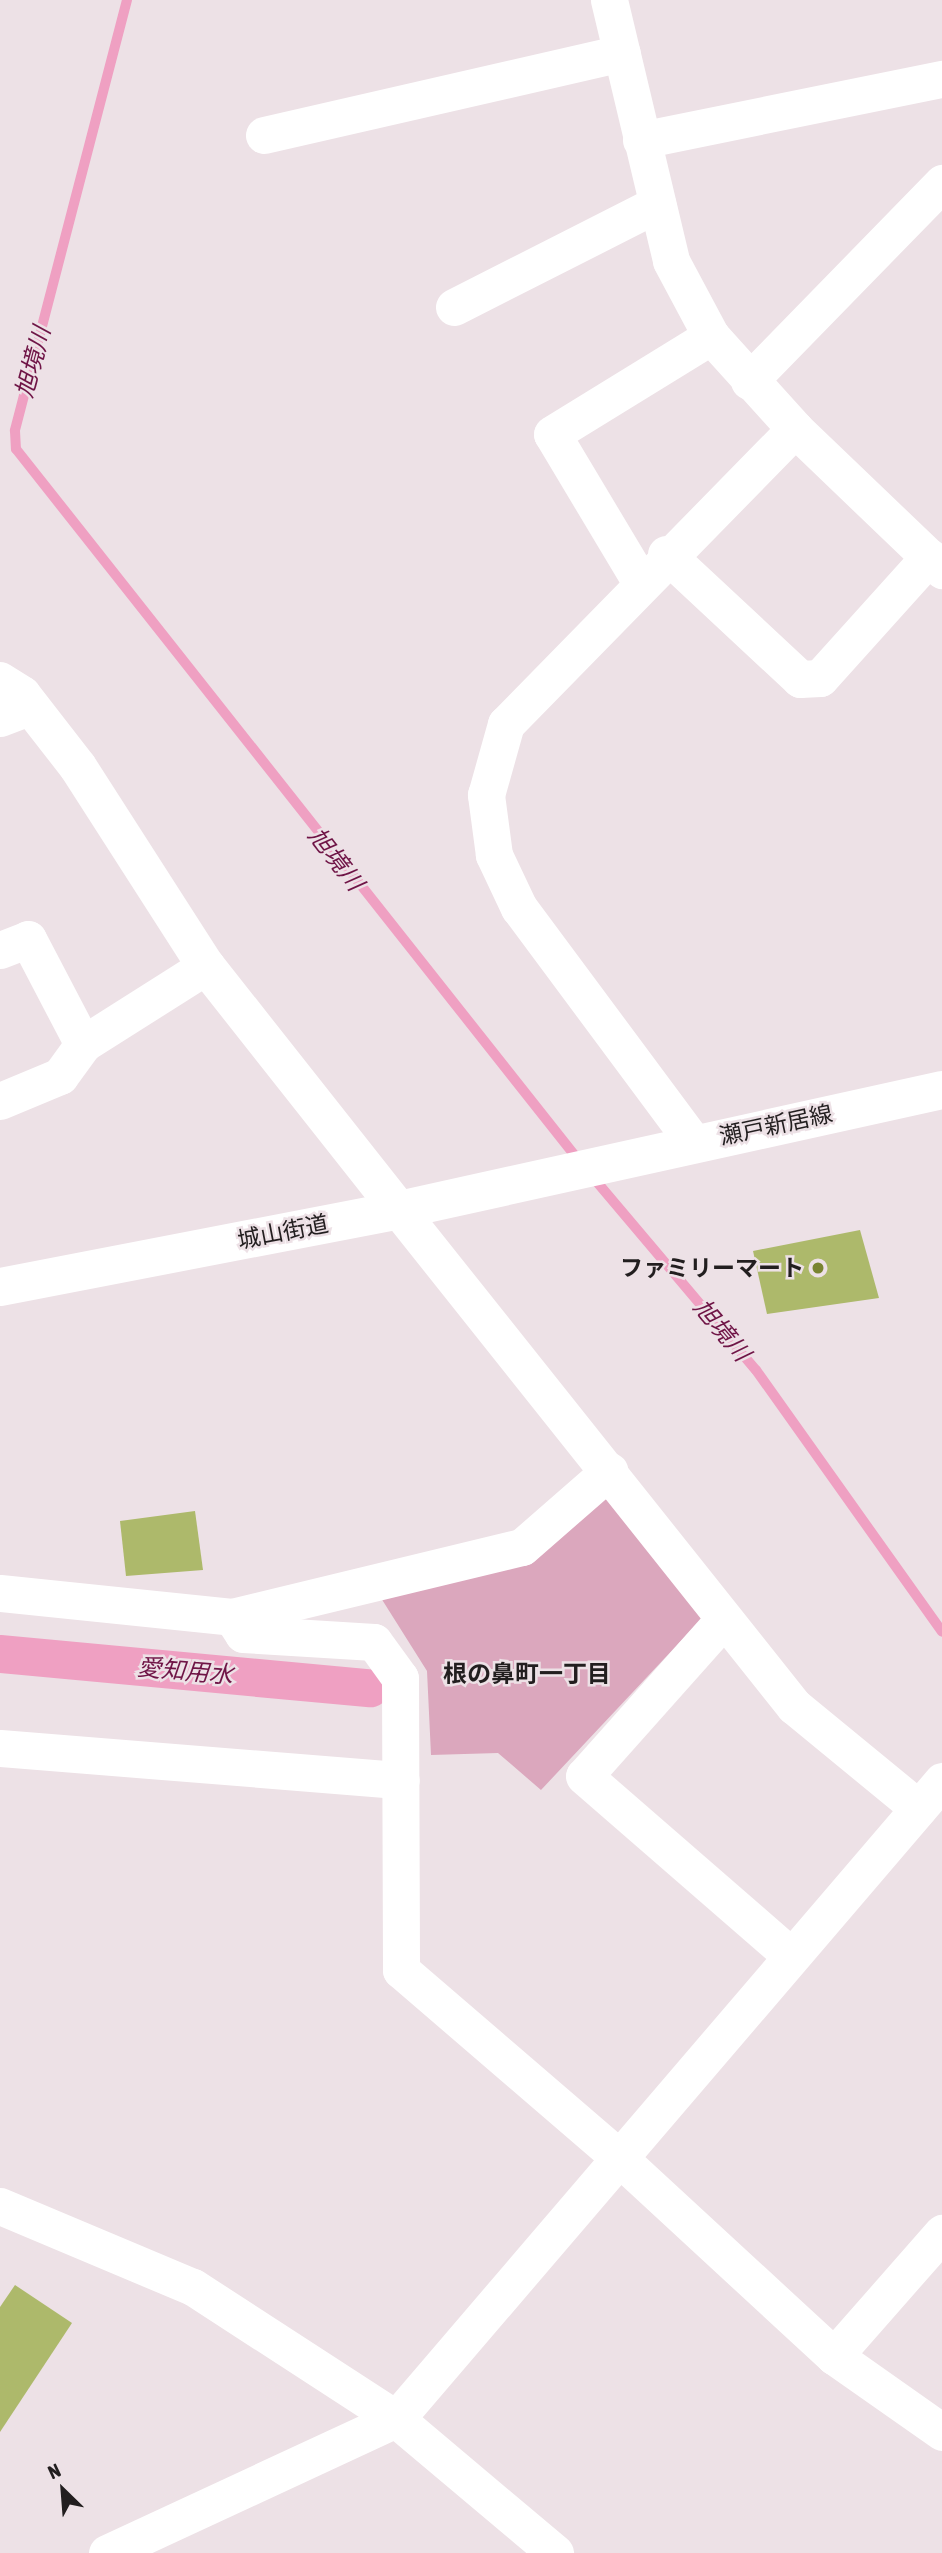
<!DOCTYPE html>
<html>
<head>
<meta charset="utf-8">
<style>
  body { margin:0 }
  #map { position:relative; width:942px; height:2553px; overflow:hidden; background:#ede1e6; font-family:"Asap Condensed","Noto Sans JP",sans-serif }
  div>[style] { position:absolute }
  .green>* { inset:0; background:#dba7bd }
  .stream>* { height:10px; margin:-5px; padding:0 5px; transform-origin:5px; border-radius:5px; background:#efa0c2 }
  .canal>* { height:38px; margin:-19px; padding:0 19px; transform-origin:19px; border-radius:19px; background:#efa0c2 }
  .building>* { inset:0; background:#adb96b }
  .minor>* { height:37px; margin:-18.5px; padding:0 18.5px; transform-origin:18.5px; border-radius:18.5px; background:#fff }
  .tertiary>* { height:38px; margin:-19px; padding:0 19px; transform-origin:19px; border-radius:19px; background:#fff }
  .dots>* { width:19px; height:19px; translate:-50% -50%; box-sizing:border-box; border:4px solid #ede1e6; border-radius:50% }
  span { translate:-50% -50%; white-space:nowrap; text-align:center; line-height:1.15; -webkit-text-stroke:5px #ede1e6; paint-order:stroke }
  .street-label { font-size:23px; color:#221e1f }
  .poi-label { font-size:23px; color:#221e1f; font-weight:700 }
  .right { translate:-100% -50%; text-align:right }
  .water-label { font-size:24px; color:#6f1446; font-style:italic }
  .neighbourhood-label { font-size:24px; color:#221e1f; font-weight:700 }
  .north { position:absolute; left:28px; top:2455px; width:70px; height:70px; -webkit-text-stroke:5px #ede1e6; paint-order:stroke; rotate:335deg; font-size:19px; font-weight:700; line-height:28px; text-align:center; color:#221e1f }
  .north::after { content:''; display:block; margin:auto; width:24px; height:32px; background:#221e1f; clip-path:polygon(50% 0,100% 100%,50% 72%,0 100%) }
</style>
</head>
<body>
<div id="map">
  <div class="green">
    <i style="clip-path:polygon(606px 1490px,709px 1611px,541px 1790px,498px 1753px,431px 1755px,427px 1671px,381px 1598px)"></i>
  </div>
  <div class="stream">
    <i style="left:127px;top:0;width:445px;rotate:104.6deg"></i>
    <i style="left:15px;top:431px;width:18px;rotate:87deg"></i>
    <i style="left:16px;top:449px;width:909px;rotate:51.66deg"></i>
    <i style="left:591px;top:1175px;width:255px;rotate:49.8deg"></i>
    <i style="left:756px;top:1370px;width:321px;rotate:54.6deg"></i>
  </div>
  <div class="canal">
    <i style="left:0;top:1654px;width:372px;rotate:5.3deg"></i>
  </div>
  <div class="building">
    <i style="clip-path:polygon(860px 1230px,879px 1298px,767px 1314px,753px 1251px)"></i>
    <i style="clip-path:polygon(195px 1511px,203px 1570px,126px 1576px,120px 1521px)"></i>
    <i style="clip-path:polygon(15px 2285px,72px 2323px,0 2432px,0 2307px)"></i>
  </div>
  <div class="minor">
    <i style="left:609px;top:0;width:268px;rotate:76.6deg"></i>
    <i style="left:671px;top:261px;width:85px;rotate:61.9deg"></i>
    <i style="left:711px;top:336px;width:125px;rotate:47.9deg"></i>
    <i style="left:795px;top:429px;width:204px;rotate:43.8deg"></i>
    <i style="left:264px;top:135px;width:367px;rotate:-12.9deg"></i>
    <i style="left:641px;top:140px;width:307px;rotate:-11.5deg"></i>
    <i style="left:454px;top:307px;width:228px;rotate:-26.9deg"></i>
    <i style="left:749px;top:381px;width:277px;rotate:-45.7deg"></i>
    <i style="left:666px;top:554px;width:183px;rotate:43deg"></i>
    <i style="left:800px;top:679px;width:20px;rotate:-3deg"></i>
    <i style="left:820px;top:678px;width:163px;rotate:-48deg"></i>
    <i style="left:640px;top:581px;width:171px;rotate:-120.9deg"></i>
    <i style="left:552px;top:434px;width:187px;rotate:-31.6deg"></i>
    <i style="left:0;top:718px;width:33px;rotate:-21deg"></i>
    <i style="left:0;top:950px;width:30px;rotate:-21deg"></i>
    <i style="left:28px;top:939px;width:119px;rotate:62.4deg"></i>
    <i style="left:0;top:1101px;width:65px;rotate:-22.6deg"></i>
    <i style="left:60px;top:1076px;width:39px;rotate:-54deg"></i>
    <i style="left:83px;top:1044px;width:146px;rotate:-32.4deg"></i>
    <i style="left:693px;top:1142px;width:292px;rotate:-126.6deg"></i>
    <i style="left:519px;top:908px;width:59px;rotate:-115.3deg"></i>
    <i style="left:494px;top:855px;width:61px;rotate:-97.6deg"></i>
    <i style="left:486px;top:795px;width:74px;rotate:-74.3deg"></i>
    <i style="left:506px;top:724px;width:413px;rotate:-45.6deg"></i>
    <i style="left:399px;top:1210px;width:634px;rotate:51.47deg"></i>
    <i style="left:794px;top:1706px;width:161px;rotate:39.4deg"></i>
    <i style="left:0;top:1593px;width:233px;rotate:5.9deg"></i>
    <i style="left:232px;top:1617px;width:20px;rotate:57deg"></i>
    <i style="left:243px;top:1634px;width:131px;rotate:3.5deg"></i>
    <i style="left:374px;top:1642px;width:44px;rotate:54.2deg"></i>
    <i style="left:400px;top:1678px;width:292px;rotate:89.8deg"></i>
    <i style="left:401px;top:1970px;width:284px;rotate:40.7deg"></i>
    <i style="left:616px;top:2155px;width:297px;rotate:42.7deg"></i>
    <i style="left:834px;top:2356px;width:132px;rotate:35.1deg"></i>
    <i style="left:232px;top:1617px;width:298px;rotate:-13.6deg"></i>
    <i style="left:522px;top:1547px;width:116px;rotate:-41.1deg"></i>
    <i style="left:724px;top:1619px;width:210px;rotate:131.7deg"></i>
    <i style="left:584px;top:1776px;width:273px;rotate:41deg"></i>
    <i style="left:0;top:1748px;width:402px;rotate:4.6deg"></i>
    <i style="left:0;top:2206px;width:209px;rotate:22.8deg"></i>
    <i style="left:193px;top:2287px;width:242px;rotate:33deg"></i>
    <i style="left:396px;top:2419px;width:208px;rotate:40.1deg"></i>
    <i style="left:834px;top:2356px;width:164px;rotate:-48.7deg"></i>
    <i style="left:107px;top:2553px;width:319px;rotate:-24.9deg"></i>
    <i style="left:396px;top:2419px;width:840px;rotate:-49.44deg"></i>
  </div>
  <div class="tertiary">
    <i style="left:0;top:681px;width:26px;rotate:32deg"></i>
    <i style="left:22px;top:695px;width:91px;rotate:52.1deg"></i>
    <i style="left:78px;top:767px;width:237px;rotate:57.3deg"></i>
    <i style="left:206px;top:966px;width:311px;rotate:51.7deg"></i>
    <i style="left:0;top:1287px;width:406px;rotate:-10.9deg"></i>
    <i style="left:399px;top:1210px;width:556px;rotate:-12.46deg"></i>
  </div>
  <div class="dots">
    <i style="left:818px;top:1268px;background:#798431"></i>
  </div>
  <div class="street-label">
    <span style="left:776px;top:1125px;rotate:-12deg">瀬戸新居線</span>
    <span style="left:283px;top:1232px;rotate:-11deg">城山街道</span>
  </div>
  <div class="poi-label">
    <span class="right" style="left:804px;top:1268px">ファミリーマート</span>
  </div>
  <div class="water-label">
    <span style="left:33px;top:362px;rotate:-75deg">旭境川</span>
    <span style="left:336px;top:859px;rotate:52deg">旭境川</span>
    <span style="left:722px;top:1330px;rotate:50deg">旭境川</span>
    <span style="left:185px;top:1671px;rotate:5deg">愛知用水</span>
  </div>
  <div class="neighbourhood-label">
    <span style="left:527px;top:1674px">根の鼻町一丁目</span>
  </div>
  <div class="north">N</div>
</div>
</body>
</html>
